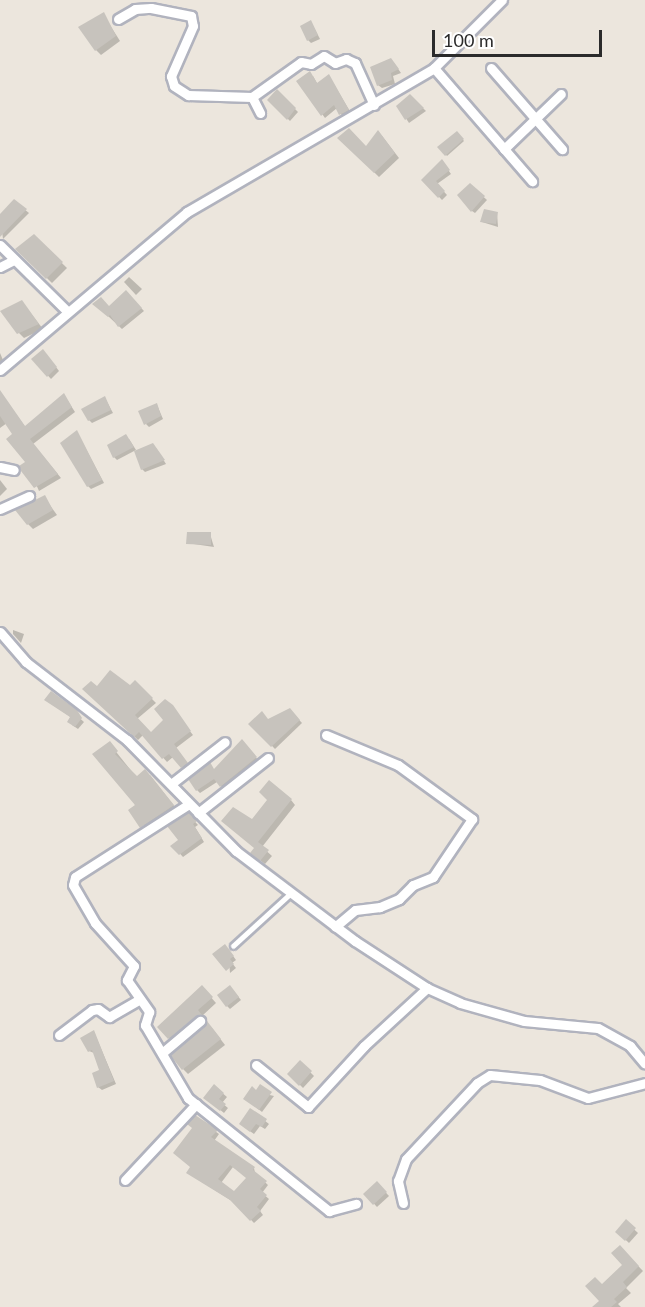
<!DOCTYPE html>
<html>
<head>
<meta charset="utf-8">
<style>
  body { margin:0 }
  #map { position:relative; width:645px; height:1307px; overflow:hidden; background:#ece6dd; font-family:Lato,sans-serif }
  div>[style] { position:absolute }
  .shadow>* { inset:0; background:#0003 }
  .building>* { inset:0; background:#c7c3bd }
  .roads { filter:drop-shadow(2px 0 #b1b3be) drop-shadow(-2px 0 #b1b3be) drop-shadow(0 2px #b1b3be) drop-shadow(0 -2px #b1b3be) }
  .lane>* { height:4.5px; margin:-2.25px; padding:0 2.25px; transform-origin:2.25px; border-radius:2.25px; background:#fff }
  .street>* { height:9px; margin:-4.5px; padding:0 4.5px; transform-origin:4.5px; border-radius:4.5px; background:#fff }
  span { translate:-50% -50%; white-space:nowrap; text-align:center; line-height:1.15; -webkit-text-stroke:4.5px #fff; paint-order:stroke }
  .scale { position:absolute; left:432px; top:30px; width:170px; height:27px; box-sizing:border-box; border:3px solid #2b2b2b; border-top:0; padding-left:8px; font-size:18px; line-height:21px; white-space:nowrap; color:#2b2b2b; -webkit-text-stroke:4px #fff; paint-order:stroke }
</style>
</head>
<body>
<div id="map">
  <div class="shadow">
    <i style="clip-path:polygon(103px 14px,120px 41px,101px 55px,96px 50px)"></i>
    <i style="clip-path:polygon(311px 22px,320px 39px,311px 43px,308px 40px)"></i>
    <i style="clip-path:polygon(394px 63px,401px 73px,393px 76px,395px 84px,382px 88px,378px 85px)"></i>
    <i style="clip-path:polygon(313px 76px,318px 85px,329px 76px,351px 113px,343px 117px,337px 108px,325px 118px,298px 81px)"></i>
    <i style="clip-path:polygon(277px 91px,298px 112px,290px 121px,269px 100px)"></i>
    <i style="clip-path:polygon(410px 96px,426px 111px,409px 123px,398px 106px)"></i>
    <i style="clip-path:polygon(457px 133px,464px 141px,447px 156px,439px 147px)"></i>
    <i style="clip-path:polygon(382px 136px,399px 158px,379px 177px,339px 138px,366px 148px)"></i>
    <i style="clip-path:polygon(444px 164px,451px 174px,437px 184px,447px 195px,442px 200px,423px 180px)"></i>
    <i style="clip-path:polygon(470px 185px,487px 200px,475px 213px,472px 211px)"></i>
    <i style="clip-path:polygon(14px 201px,29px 213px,3px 239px,0 216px)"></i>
    <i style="clip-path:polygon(497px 213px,498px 227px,482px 222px)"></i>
    <i style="clip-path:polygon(34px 236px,67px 268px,52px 283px,18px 250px)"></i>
    <i style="clip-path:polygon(129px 277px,142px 289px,136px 295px,124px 282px)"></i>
    <i style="clip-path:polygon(126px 292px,144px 311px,122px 329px,95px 304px,109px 308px)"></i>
    <i style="clip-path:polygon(22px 302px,43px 329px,24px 338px,19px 333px)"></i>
    <i style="clip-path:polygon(0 353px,3px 360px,0 364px)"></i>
    <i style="clip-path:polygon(46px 354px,59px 371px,51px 379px,33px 359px)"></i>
    <i style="clip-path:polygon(0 392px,26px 428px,64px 395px,75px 412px,33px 444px,61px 478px,39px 491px,14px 434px,7px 423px,0 428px)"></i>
    <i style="clip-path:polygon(105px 398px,113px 413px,92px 423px,89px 420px)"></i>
    <i style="clip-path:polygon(157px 405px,163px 419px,149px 427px,146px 424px)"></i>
    <i style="clip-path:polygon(77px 432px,104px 483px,91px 489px,88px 486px)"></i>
    <i style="clip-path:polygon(129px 439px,136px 450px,117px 460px,114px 457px)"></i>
    <i style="clip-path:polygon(156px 448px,166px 464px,145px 472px,142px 469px)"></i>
    <i style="clip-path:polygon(0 480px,7px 489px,0 496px)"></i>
    <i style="clip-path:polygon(44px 497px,57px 515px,33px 529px,28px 524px)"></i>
    <i style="clip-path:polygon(210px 534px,214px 547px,187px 543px)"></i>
    <i style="clip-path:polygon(13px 630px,24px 634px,21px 643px,13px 634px)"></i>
    <i style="clip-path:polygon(135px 682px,156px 703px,137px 719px,151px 734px,165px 720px,168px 704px,193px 735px,176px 748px,190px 767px,186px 770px,173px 757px,167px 762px,143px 735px,138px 740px,85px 689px,130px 687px)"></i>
    <i style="clip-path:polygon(52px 693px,84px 722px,78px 729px,72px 725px,72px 718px,46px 700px)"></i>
    <i style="clip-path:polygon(293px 713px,302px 723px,275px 749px,251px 724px)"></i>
    <i style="clip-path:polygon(109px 743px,137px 778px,150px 775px,178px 811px,146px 831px)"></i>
    <i style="clip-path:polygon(244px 744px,259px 761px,224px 789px,217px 782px,200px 793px,197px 790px,214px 770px)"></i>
    <i style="clip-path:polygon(269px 800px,291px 800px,295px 805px,262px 847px,272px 856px,265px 864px,256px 857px,252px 821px)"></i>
    <i style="clip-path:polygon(188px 814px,198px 825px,195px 827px,204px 842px,183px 857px,173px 846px,180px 840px)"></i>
    <i style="clip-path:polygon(228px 949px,236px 960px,232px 963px,236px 968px,230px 973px)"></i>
    <i style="clip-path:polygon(202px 987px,216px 1003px,202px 1016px,205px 1020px,174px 1043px,159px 1027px)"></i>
    <i style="clip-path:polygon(233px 990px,241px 1000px,230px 1009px,227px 1006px)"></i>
    <i style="clip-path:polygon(212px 1028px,225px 1045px,188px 1074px,183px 1069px)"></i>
    <i style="clip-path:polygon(94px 1032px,116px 1084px,102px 1090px,98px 1087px,101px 1071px,94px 1053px,89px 1051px)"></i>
    <i style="clip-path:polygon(300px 1062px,314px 1076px,303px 1088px,289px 1074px)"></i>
    <i style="clip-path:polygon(214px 1086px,227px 1097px,222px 1103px,228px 1108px,224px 1113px,208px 1100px)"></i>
    <i style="clip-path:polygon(257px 1092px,274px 1096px,262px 1112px,248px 1101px)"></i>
    <i style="clip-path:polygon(251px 1110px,269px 1124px,265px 1129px,260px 1126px,254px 1134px,244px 1127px)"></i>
    <i style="clip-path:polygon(evenodd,195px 1117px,219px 1134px,214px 1141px,254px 1168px,255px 1173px,268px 1185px,262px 1193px,269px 1199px,260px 1211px,263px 1215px,254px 1223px,235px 1203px,188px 1173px,192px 1167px,195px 1117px,233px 1167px,248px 1178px,235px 1194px,221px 1183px,233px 1167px)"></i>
    <i style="clip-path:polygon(377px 1183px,389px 1196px,377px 1207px,365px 1194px)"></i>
    <i style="clip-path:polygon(626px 1222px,638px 1233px,629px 1243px,617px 1232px)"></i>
    <i style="clip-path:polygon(620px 1247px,643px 1271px,626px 1288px,631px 1293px,618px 1304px,621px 1307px,595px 1307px,601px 1301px,602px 1286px,624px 1266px)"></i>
  </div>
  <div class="building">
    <i style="clip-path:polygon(104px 12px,116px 36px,95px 51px,78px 27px)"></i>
    <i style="clip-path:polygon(311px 20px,318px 35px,307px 41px,300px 26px)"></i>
    <i style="clip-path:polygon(391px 58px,399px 69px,391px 73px,392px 80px,377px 86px,370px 67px)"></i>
    <i style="clip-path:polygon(310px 71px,317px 83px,329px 74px,349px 110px,339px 115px,334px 105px,321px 116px,296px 81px)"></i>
    <i style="clip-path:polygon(277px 89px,296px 108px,287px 120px,267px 100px)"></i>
    <i style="clip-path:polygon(410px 94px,424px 108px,405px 120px,396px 106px)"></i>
    <i style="clip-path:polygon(349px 128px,366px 146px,378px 130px,395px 153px,374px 173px,337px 138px)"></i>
    <i style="clip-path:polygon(457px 131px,464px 139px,445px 156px,437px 147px)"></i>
    <i style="clip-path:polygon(442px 159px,450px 170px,436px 181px,445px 191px,438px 198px,421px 180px)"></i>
    <i style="clip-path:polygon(470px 183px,485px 196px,471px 212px,457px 195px)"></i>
    <i style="clip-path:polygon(14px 199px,27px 209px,0 237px,0 214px)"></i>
    <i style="clip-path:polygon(484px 209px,498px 212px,496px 224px,480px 222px)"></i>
    <i style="clip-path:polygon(34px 234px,63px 262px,46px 279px,15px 249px)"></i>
    <i style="clip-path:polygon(126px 290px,142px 308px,118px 327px,110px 315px,108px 317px,92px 304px,101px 297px,109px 306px)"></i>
    <i style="clip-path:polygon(22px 300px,39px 324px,17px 334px,0 311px)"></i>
    <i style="clip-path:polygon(43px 349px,57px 367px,47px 377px,31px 359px)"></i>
    <i style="clip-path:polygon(0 390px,25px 426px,64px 393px,72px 407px,30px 439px,58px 474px,34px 488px,21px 471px,19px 466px,25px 462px,6px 439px,12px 434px,0 416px)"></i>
    <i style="clip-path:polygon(105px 396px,111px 410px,88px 421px,81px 409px)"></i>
    <i style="clip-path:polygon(157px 403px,161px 416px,144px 425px,138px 411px)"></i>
    <i style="clip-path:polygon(77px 430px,102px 480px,87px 487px,60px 443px)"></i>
    <i style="clip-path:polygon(126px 434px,134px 447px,113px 458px,107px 445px)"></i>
    <i style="clip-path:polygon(153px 443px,165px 460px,141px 470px,134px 451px)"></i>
    <i style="clip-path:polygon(45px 495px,53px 510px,27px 525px,15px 510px)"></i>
    <i style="clip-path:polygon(187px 532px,211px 532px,211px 545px,186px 544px)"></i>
    <i style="clip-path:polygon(110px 670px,130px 685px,135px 680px,153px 698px,135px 715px,151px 732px,163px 720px,154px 709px,165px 699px,173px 705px,191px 731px,174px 744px,188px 763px,181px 768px,169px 754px,162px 759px,139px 732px,134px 737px,82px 689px,91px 681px,97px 686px)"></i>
    <i style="clip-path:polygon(51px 691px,77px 710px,82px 718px,75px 727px,67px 722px,70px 717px,44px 700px)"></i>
    <i style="clip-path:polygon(290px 708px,300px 720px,271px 747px,248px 724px,262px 711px,268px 719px)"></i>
    <i style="clip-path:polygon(242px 739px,257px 757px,220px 787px,214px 779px,196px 791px,188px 779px,210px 762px,214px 769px)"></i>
    <i style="clip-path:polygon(110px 741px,118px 751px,115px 754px,137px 776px,145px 769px,174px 805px,140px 828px,128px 810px,135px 805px,92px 754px)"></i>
    <i style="clip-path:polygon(269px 780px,292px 799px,258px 842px,269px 850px,260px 861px,250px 853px,254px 848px,221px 821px,233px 807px,252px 819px,267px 800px,259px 792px)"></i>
    <i style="clip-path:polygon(189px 812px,197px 821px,193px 824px,202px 838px,179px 855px,170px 846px,178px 840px,167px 826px)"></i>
    <i style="clip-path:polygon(225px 944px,234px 956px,230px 959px,234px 964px,226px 971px,212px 954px)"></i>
    <i style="clip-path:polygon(202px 985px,213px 997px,198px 1010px,202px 1015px,168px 1039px,157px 1027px)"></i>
    <i style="clip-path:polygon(230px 985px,239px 997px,226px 1007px,217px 995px)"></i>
    <i style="clip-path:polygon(207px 1021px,221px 1039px,182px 1070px,170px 1055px)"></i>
    <i style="clip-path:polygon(94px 1030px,114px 1081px,97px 1088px,92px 1073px,99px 1070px,92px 1050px,88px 1052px,80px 1038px)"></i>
    <i style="clip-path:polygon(300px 1060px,312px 1071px,299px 1086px,287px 1074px)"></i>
    <i style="clip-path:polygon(214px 1084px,224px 1093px,219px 1099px,226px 1104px,220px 1111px,203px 1098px)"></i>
    <i style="clip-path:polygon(260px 1084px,272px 1092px,259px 1110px,243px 1099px,252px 1086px,256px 1090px)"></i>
    <i style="clip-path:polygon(250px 1108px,267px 1119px,262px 1127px,256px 1124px,250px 1132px,239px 1124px)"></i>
    <i style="clip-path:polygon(evenodd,195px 1115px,218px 1130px,211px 1137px,255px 1167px,253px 1170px,267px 1181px,260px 1189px,267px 1195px,257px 1207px,261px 1211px,250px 1221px,230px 1200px,186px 1173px,190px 1167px,173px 1153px,192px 1128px,187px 1124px,195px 1115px,230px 1165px,246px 1178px,234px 1191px,218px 1179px,230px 1165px)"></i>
    <i style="clip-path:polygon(377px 1181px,387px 1192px,373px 1205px,363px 1194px)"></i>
    <i style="clip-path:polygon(626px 1219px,636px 1228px,625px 1241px,615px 1232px)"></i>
    <i style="clip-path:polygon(620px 1245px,639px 1266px,623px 1282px,627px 1287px,614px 1299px,617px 1302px,611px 1307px,592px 1307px,599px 1301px,585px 1286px,595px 1277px,602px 1284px,622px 1265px,611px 1253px)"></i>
  </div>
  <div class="roads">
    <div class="lane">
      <i style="left:233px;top:946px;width:77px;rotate:-42.4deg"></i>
    </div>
    <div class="street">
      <i style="left:118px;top:19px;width:20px;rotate:-30deg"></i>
      <i style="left:135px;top:9px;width:16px;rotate:-4deg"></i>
      <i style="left:151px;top:8px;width:41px;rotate:11.3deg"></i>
      <i style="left:191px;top:16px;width:10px;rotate:79deg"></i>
      <i style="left:193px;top:26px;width:55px;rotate:113.7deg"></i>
      <i style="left:171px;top:76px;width:10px;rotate:73deg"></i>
      <i style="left:174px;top:86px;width:17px;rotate:33deg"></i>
      <i style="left:188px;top:95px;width:64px;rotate:1.8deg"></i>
      <i style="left:252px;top:97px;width:60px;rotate:-35.5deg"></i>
      <i style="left:301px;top:62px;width:10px;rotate:11deg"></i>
      <i style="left:311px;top:64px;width:15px;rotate:-32deg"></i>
      <i style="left:324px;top:56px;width:13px;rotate:32deg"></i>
      <i style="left:335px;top:63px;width:12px;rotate:-20deg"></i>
      <i style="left:346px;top:59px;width:10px;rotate:24deg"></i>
      <i style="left:355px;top:63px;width:46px;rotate:65.7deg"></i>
      <i style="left:434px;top:68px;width:150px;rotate:49.1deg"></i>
      <i style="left:491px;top:68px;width:108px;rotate:48.8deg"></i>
      <i style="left:252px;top:97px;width:18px;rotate:63deg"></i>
      <i style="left:504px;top:149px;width:79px;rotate:-44deg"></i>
      <i style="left:0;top:245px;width:94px;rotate:44.6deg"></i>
      <i style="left:0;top:267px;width:16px;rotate:-27deg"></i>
      <i style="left:0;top:370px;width:245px;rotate:-40.2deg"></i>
      <i style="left:187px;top:212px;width:286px;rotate:-30.2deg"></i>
      <i style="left:434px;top:68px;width:96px;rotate:-45deg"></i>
      <i style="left:0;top:467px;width:14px;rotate:12deg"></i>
      <i style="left:0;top:509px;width:32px;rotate:-24deg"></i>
      <i style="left:0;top:632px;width:40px;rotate:49deg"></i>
      <i style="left:26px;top:662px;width:128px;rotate:37.7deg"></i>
      <i style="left:127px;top:740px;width:156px;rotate:45.5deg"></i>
      <i style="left:236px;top:851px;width:149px;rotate:37.1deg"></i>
      <i style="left:355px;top:941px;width:86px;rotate:33.1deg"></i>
      <i style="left:427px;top:988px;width:36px;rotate:24deg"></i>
      <i style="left:460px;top:1003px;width:66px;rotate:15.7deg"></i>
      <i style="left:524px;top:1021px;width:74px;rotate:5.4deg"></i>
      <i style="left:598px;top:1028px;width:37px;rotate:29deg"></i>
      <i style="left:630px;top:1046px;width:23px;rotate:50deg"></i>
      <i style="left:326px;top:735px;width:78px;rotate:22.6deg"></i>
      <i style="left:398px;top:765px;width:92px;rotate:36.1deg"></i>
      <i style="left:472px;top:819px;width:70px;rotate:123.9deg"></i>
      <i style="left:433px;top:877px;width:22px;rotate:158deg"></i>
      <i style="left:413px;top:885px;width:20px;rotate:135deg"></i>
      <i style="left:399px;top:899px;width:21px;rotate:157deg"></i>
      <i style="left:380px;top:907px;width:25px;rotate:173deg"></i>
      <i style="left:355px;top:910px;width:26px;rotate:140deg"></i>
      <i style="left:171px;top:784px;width:68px;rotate:-37.9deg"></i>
      <i style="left:189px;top:804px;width:135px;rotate:147.4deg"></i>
      <i style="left:75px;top:877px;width:8px;rotate:104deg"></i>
      <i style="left:73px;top:885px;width:44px;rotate:59.9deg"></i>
      <i style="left:95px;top:923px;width:58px;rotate:47.8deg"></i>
      <i style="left:134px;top:966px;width:16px;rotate:117deg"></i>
      <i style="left:127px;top:980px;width:39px;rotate:55deg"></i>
      <i style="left:149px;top:1012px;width:14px;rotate:107deg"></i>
      <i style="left:145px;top:1025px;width:85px;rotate:59.5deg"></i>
      <i style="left:188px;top:1098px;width:181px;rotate:38.7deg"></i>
      <i style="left:329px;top:1211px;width:28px;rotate:-15deg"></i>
      <i style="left:198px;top:813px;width:89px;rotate:-38.2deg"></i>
      <i style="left:59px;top:1035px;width:41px;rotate:-37.1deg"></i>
      <i style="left:92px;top:1010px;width:6px;rotate:-9deg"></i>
      <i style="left:98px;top:1009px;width:14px;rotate:36deg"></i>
      <i style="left:109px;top:1017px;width:34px;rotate:-30deg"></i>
      <i style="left:162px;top:1053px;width:50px;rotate:-40.1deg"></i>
      <i style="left:256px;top:1065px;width:67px;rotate:38.9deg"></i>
      <i style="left:308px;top:1107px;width:83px;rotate:-47.4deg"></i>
      <i style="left:364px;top:1046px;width:86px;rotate:-42.6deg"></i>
      <i style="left:125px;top:1180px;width:104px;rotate:-46.9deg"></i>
      <i style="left:403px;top:1203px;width:23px;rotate:-103deg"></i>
      <i style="left:398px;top:1181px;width:23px;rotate:-70deg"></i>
      <i style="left:406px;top:1159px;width:104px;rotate:-46.9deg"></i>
      <i style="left:477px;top:1083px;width:15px;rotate:-32deg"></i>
      <i style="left:490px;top:1075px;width:50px;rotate:5.7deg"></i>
      <i style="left:540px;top:1080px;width:51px;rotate:20.6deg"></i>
      <i style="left:588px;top:1098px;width:59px;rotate:-14.7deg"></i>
    </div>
  </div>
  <div class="scale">100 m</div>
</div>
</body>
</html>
